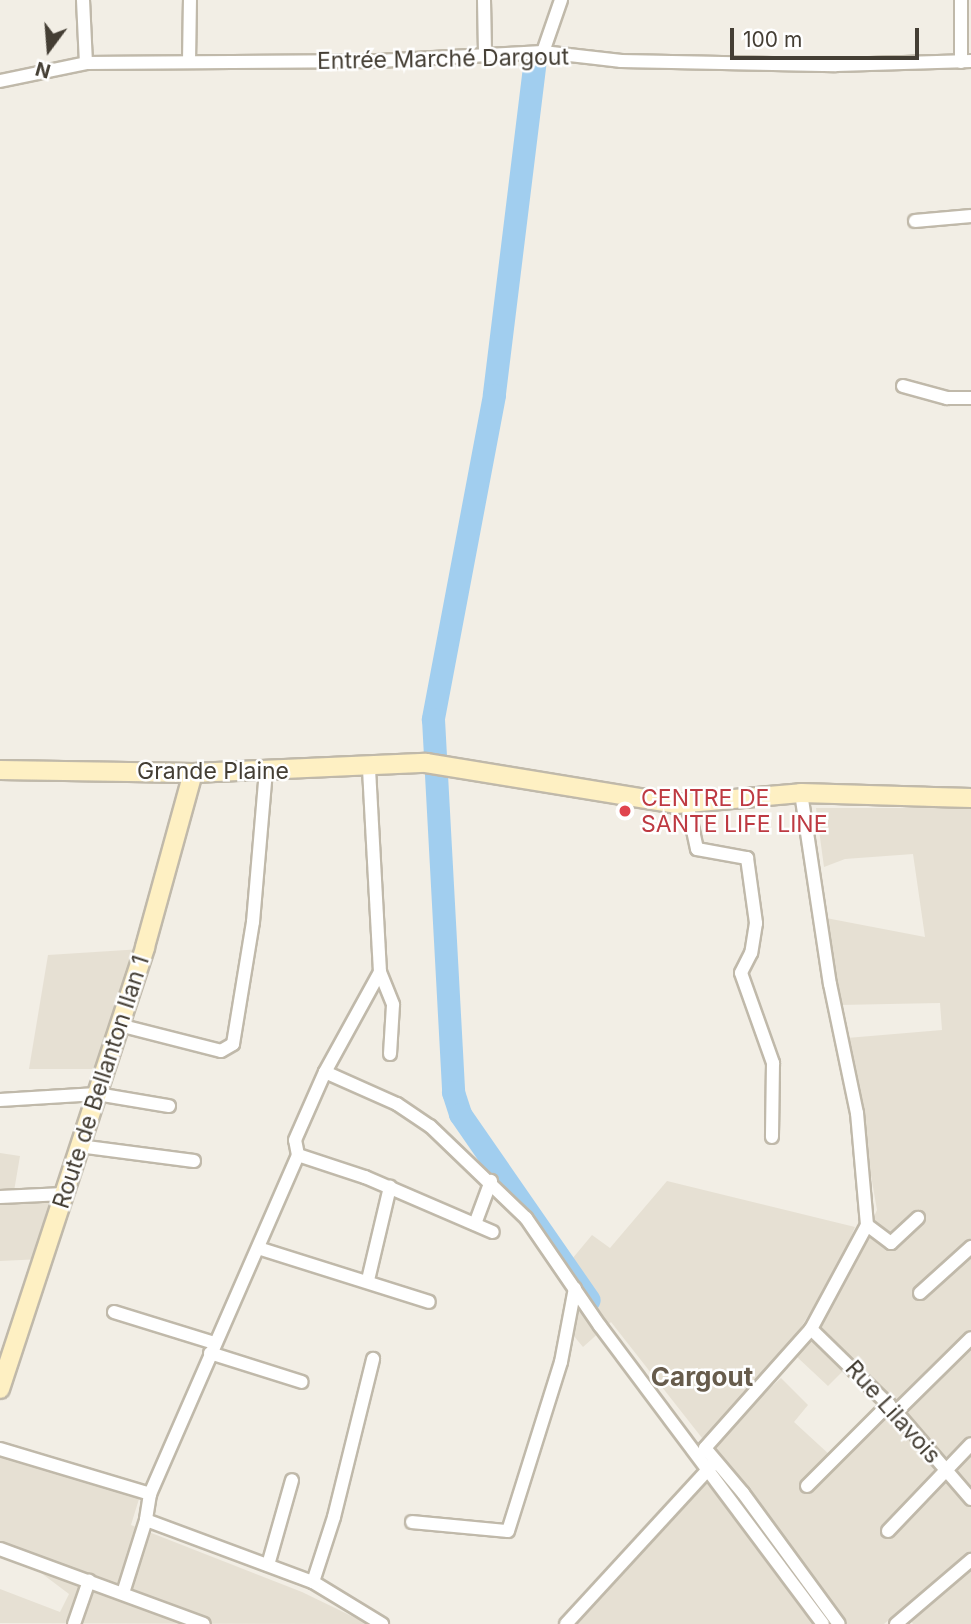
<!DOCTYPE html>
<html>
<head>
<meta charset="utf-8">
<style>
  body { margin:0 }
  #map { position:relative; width:971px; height:1624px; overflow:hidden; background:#f2eee5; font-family:Inter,sans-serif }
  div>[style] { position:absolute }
  .residential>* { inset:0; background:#e6e0d3 }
  .river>* { height:23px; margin:-11.5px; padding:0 11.5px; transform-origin:11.5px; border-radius:11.5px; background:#a1ceef }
  .roads { filter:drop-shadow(2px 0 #c0b9aa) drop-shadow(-2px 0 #c0b9aa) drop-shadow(0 2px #c0b9aa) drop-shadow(0 -2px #c0b9aa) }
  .street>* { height:12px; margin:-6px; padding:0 6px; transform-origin:6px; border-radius:6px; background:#fff }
  .secondary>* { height:18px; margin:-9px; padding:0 9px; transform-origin:9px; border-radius:9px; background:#fef0c3 }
  .dots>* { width:19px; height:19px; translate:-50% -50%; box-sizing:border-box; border:4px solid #fff; border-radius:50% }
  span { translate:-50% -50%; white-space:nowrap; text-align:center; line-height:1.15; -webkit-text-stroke:5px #fff; paint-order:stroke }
  .street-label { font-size:23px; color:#443e34 }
  .health-label { font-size:23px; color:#be3a42 }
  .left { translate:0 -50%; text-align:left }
  .quarter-label { font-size:26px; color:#675c4c; font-weight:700 }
  .north { position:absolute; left:14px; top:14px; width:70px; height:70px; -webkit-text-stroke:5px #fff; paint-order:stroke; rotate:196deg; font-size:19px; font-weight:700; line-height:28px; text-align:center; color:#443e34 }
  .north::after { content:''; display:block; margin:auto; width:24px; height:32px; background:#443e34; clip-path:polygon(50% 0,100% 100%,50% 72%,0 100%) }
  .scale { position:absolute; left:730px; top:28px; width:189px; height:32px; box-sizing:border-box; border:4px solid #443e34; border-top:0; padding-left:9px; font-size:21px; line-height:24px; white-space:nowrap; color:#443e34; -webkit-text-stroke:5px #fff; paint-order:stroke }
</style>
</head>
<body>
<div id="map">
  <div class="residential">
    <i style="clip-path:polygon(816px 808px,971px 808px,971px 1624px,913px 1624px,902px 1609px,884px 1624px,841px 1624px,710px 1444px,781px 1378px,808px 1405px,794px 1422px,831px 1456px,880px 1407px,845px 1369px,828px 1386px,797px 1357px,846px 1277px,877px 1210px,847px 1038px,942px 1030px,940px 1003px,839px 1005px,826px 918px,925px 937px,913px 854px,845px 859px,824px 867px)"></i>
    <i style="clip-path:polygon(142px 949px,103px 1069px,29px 1069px,48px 955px)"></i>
    <i style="clip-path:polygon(0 1153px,20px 1156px,12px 1203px,58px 1201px,42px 1259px,0 1261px)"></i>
    <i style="clip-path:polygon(667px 1181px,855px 1227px,837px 1270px,777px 1365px,702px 1438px,611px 1322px,583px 1347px,563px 1323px,594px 1294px,572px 1259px,592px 1235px,610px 1248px)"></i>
    <i style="clip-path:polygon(0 1454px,139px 1499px,131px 1525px,302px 1592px,368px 1624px,0 1623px,0 1589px,60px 1612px,69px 1594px,0 1542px)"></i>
    <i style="clip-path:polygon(710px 1477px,821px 1624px,575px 1624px)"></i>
  </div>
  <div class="river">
    <i style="left:535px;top:59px;width:338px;rotate:97deg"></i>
    <i style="left:494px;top:395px;width:330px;rotate:100.7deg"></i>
    <i style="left:433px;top:719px;width:374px;rotate:86.9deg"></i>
    <i style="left:453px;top:1092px;width:23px;rotate:72deg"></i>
    <i style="left:460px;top:1114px;width:226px;rotate:55.3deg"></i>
  </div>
  <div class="roads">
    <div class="street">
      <i style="left:83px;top:0;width:63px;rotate:87.3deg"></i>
      <i style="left:484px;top:0;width:54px;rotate:88.9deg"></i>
      <i style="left:543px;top:52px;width:55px;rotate:-70.9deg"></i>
      <i style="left:189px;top:62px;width:62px;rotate:-89.1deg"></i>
      <i style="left:961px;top:62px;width:62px;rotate:-90deg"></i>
      <i style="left:0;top:81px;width:88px;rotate:-11.8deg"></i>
      <i style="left:86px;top:63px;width:292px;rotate:-0.4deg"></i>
      <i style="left:378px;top:61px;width:165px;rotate:-3.1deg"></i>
      <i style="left:543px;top:52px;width:79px;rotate:6.6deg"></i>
      <i style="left:621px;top:61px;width:215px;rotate:1.1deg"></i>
      <i style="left:836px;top:65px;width:135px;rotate:-1.7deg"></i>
      <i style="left:915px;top:221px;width:56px;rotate:-5.1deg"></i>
      <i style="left:903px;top:386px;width:46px;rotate:15.3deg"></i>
      <i style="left:947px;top:398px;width:24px"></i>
      <i style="left:801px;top:793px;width:193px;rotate:81.4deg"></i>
      <i style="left:830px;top:984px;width:132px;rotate:78.2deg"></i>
      <i style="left:857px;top:1113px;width:112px;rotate:84.9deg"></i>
      <i style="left:867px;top:1225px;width:118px;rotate:118.3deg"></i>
      <i style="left:811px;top:1329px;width:159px;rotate:131.7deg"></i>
      <i style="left:705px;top:1448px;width:59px;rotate:49.8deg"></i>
      <i style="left:743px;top:1493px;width:162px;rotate:53.8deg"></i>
      <i style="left:687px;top:803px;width:47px;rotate:77.7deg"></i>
      <i style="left:697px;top:849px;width:51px;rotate:10.2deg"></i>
      <i style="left:747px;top:858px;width:66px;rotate:82.1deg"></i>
      <i style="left:756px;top:923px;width:30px;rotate:99deg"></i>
      <i style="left:751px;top:953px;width:22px;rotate:117deg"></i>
      <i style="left:741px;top:973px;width:96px;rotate:70.4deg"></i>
      <i style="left:773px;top:1063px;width:74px;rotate:90.8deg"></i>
      <i style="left:380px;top:972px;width:35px;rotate:68deg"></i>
      <i style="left:393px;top:1005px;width:49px;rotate:93.5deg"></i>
      <i style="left:119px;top:1025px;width:105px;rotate:14.3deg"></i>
      <i style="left:221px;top:1051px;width:14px;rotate:-30deg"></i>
      <i style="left:233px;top:1044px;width:124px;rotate:-80.7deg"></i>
      <i style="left:253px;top:922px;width:152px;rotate:-85.1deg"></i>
      <i style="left:325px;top:1072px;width:79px;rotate:24deg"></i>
      <i style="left:397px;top:1104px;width:40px;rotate:34deg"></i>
      <i style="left:430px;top:1126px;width:133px;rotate:43.8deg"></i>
      <i style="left:526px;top:1218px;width:131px;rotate:55.6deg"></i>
      <i style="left:600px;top:1326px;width:372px;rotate:53.2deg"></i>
      <i style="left:0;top:1100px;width:97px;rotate:-3.5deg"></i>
      <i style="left:97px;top:1094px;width:73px;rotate:9.5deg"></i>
      <i style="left:79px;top:1146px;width:116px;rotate:7.4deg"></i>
      <i style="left:298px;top:1155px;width:71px;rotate:18.2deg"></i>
      <i style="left:365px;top:1177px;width:139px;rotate:23.3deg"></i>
      <i style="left:0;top:1197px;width:64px;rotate:-2.7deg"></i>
      <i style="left:475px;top:1224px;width:46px;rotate:-69.6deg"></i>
      <i style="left:867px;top:1225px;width:30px;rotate:37deg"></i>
      <i style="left:891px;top:1243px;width:37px;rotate:-43deg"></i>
      <i style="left:258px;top:1248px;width:179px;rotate:17.5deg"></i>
      <i style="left:368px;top:1280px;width:96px;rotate:-76.7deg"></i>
      <i style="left:920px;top:1293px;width:69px;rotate:-42deg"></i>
      <i style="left:114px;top:1312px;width:105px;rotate:17.2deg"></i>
      <i style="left:811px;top:1329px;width:119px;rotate:44.3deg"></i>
      <i style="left:896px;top:1412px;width:115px;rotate:49.2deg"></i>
      <i style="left:210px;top:1353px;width:96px;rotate:17.5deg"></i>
      <i style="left:896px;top:1412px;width:105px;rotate:-44.6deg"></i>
      <i style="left:0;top:1449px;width:157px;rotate:16.7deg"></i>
      <i style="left:150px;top:1494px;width:26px;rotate:99deg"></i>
      <i style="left:146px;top:1520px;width:178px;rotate:20.4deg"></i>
      <i style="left:313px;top:1582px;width:81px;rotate:31.3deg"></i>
      <i style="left:807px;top:1486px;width:116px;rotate:-45deg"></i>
      <i style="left:150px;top:1494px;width:370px;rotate:-66.4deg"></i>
      <i style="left:298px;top:1155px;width:15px;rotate:-101deg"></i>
      <i style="left:295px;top:1140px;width:74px;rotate:-66.2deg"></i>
      <i style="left:325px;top:1072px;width:114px;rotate:-61.2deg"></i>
      <i style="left:380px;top:972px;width:204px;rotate:-93.1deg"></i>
      <i style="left:412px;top:1522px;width:96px;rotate:5.4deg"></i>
      <i style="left:508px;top:1531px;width:177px;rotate:-72.6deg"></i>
      <i style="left:561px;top:1362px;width:75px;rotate:-79.3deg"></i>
      <i style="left:888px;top:1531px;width:120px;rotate:-46.3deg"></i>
      <i style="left:0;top:1549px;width:217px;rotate:20.2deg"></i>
      <i style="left:268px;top:1565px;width:88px;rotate:-74.2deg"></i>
      <i style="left:313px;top:1582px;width:68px;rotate:-72.1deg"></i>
      <i style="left:334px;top:1517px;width:163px;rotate:-76.1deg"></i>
      <i style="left:123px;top:1593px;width:77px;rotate:-72.5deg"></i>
      <i style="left:74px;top:1624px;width:46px;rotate:-70.8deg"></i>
      <i style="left:566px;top:1624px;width:217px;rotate:-47.4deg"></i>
      <i style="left:896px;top:1624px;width:99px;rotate:-40.5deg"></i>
    </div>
    <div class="secondary">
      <i style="left:0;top:770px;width:193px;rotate:0.9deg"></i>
      <i style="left:193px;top:773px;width:233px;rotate:-2.5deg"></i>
      <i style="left:426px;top:763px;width:253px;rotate:9.3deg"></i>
      <i style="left:676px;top:804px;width:125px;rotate:-5deg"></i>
      <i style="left:801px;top:793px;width:170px;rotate:1.7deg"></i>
      <i style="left:0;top:1389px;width:465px;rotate:-71.8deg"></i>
      <i style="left:145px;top:947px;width:180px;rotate:-74.6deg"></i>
    </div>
  </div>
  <div class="dots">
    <i style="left:625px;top:811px;background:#e0444e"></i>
  </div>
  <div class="street-label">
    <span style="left:443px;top:59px;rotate:-1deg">Entrée Marché Dargout</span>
    <span style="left:213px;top:771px">Grande Plaine</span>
    <span style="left:101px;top:1082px;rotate:-72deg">Route de Bellanton Ilan 1</span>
    <span style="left:893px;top:1412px;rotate:48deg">Rue Lilavois</span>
  </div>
  <div class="health-label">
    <span class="left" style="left:641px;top:811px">CENTRE DE<br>SANTE LIFE LINE</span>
  </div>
  <div class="quarter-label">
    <span style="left:702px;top:1377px">Cargout</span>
  </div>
  <div class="north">N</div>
  <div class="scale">100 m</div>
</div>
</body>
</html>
